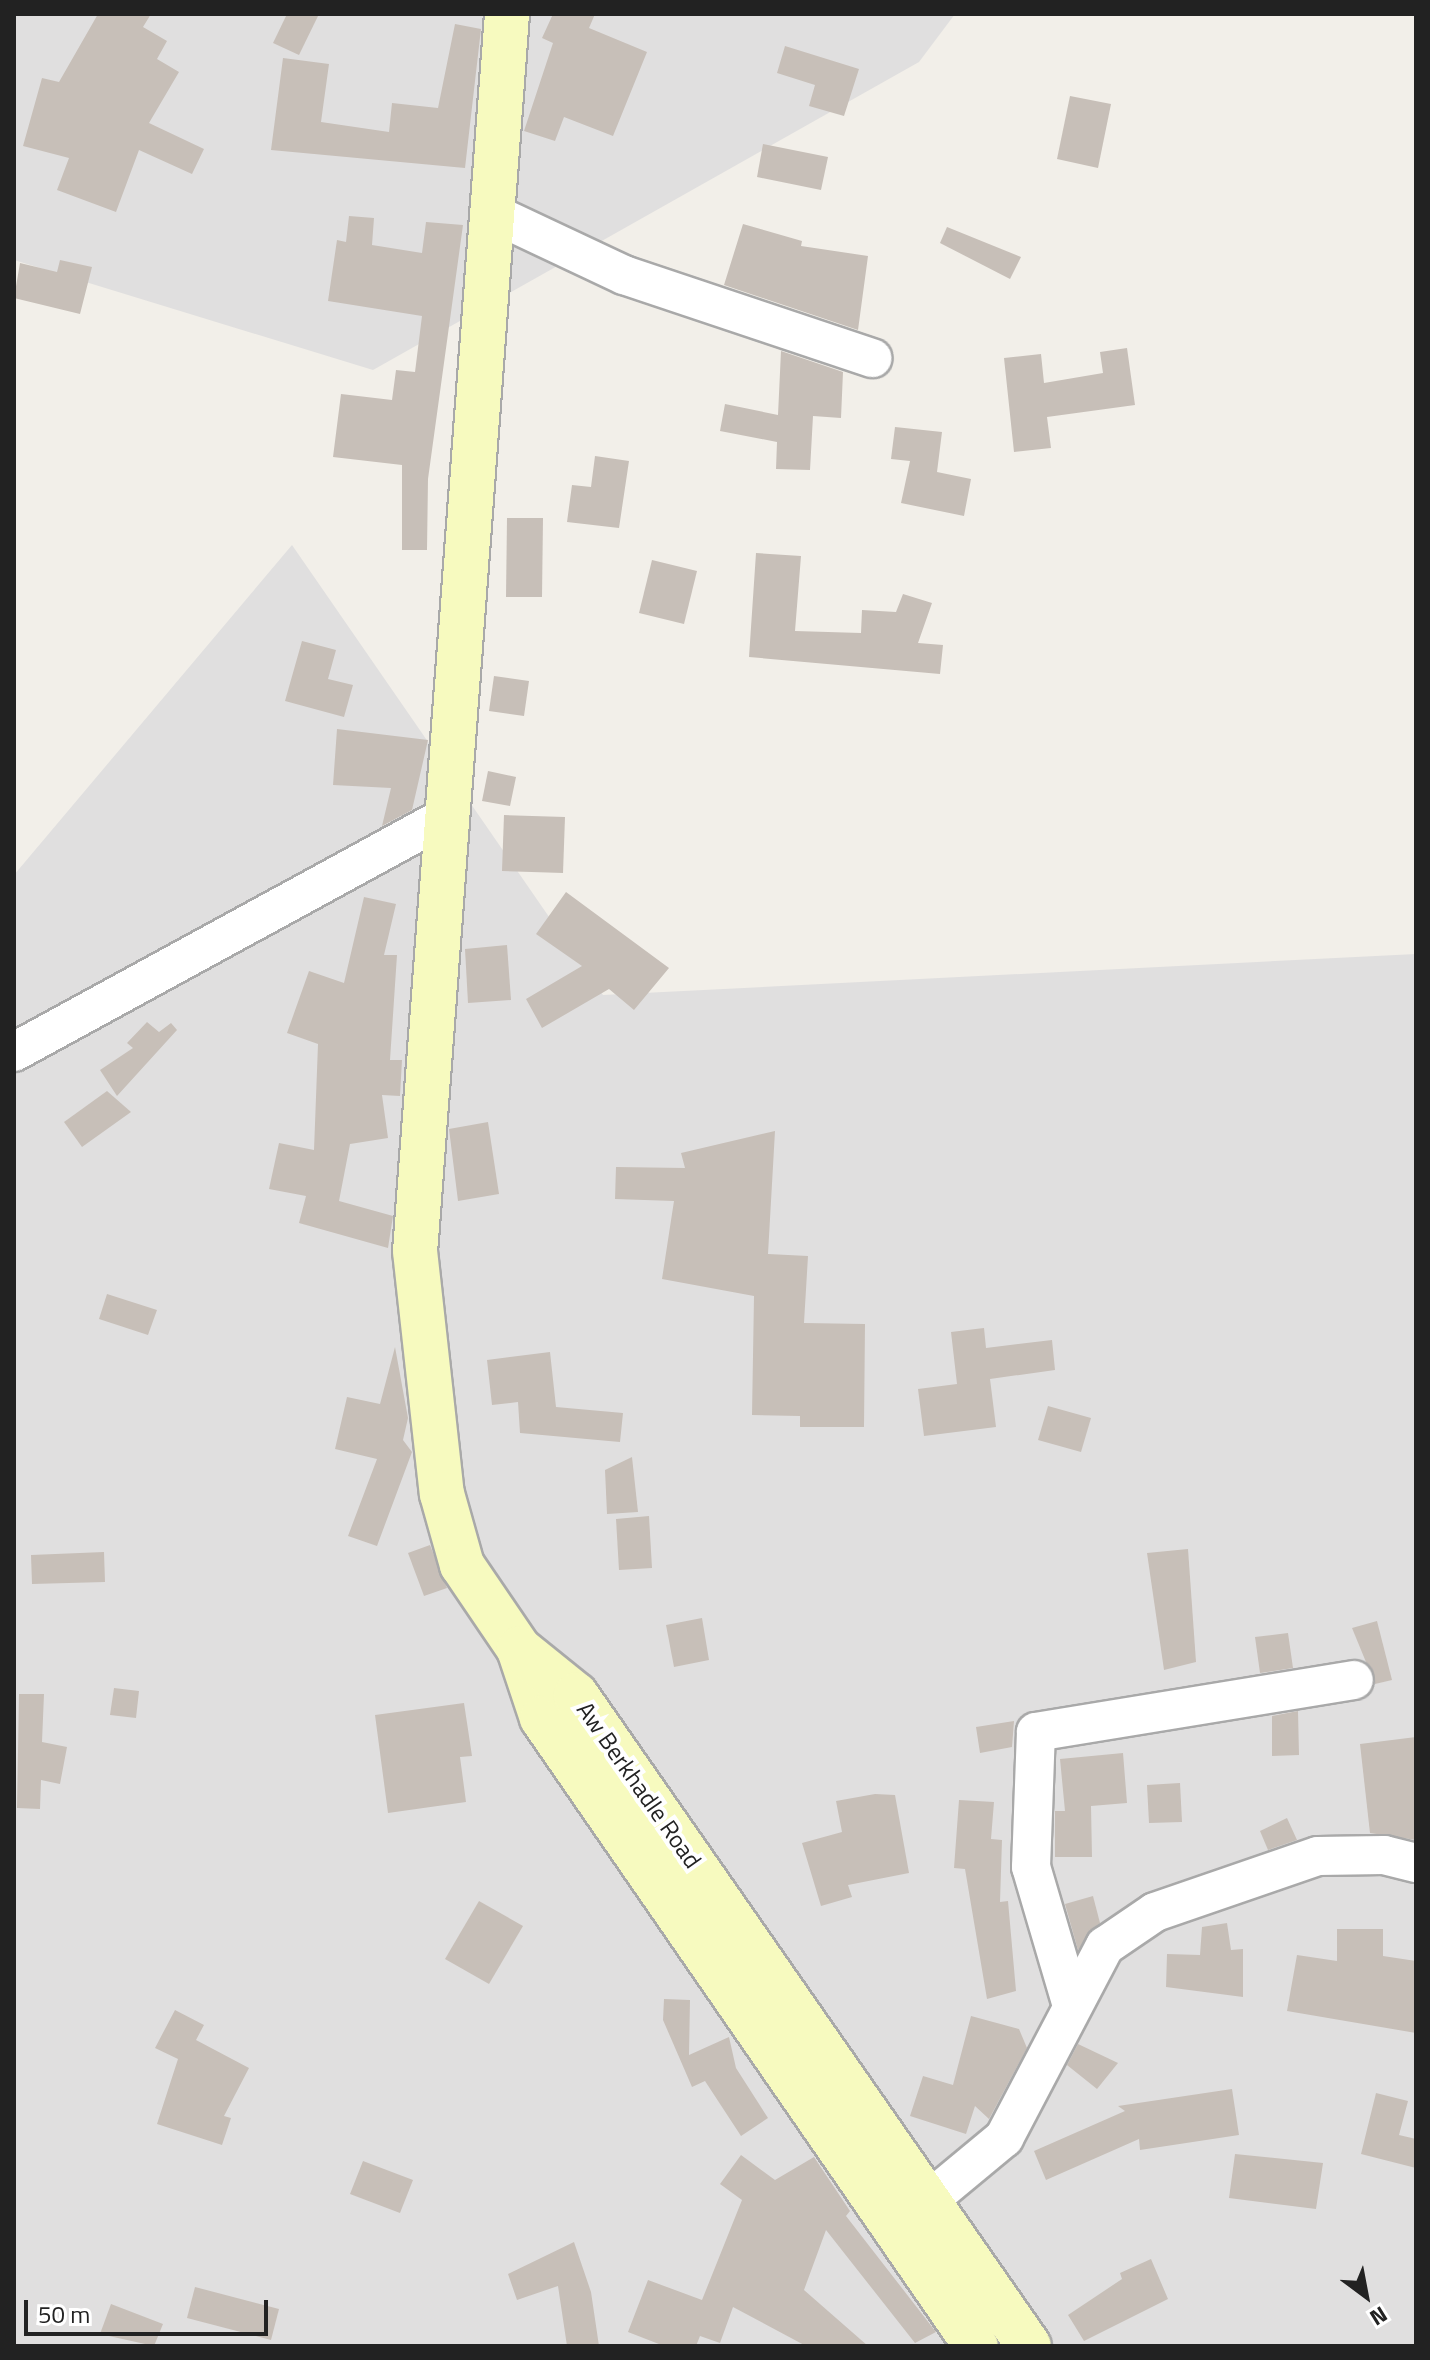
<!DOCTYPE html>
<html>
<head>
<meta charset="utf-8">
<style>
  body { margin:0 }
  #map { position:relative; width:1430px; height:2360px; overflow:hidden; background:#f2efe9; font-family:"Titillium Web",sans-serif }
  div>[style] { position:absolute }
  .residential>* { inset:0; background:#e0dfdf }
  .building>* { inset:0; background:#c7bfb8 }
  .roads { filter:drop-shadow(2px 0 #a9a9a9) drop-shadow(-2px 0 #a9a9a9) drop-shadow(0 2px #a9a9a9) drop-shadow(0 -2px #a9a9a9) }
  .street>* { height:38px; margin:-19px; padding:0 19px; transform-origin:19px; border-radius:19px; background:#fff }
  .secondary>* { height:44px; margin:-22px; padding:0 22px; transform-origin:22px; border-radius:22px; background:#f7fabf }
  span { translate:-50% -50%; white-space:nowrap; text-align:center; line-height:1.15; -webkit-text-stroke:8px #fff; paint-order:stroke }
  .street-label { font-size:24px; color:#222 }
  .frame { position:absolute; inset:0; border:16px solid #222; pointer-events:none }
  .north { position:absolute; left:1326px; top:2256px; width:80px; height:80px; -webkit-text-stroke:6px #fff; paint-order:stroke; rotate:148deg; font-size:22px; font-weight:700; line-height:32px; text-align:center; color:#222 }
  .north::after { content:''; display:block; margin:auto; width:28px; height:36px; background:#222; clip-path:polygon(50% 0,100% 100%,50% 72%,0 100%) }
  .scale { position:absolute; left:24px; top:2300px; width:244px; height:36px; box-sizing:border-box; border:4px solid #222; border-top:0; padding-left:10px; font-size:24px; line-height:28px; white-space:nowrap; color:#222; -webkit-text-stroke:6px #fff; paint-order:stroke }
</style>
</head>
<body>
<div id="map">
  <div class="residential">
    <i style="clip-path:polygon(14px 14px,955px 14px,919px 62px,373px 370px,14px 260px)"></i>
    <i style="clip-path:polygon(292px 545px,603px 995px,1416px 954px,1416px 2346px,14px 2346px,14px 875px)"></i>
  </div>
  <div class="building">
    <i style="clip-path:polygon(98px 14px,151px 14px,143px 27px,167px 41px,157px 59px,179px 72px,149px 123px,204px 149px,192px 174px,139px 150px,116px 212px,57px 190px,69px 158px,23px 146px,42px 78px,59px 82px)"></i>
    <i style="clip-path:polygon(287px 14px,319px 14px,299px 55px,273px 43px)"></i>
    <i style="clip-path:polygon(553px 14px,595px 14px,589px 28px,647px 52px,613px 136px,564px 117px,555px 141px,524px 131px,553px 43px,542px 38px)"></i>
    <i style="clip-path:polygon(455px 24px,481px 29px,465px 168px,271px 150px,283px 58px,329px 64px,321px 122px,389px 132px,392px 103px,438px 108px)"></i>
    <i style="clip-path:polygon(785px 46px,859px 69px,844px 116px,809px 106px,815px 85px,777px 73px)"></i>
    <i style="clip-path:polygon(1070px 96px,1111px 104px,1098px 168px,1057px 159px)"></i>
    <i style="clip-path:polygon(763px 144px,828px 157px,821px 190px,757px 177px)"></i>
    <i style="clip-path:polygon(349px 216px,374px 218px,372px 245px,422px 253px,426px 222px,463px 225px,428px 479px,427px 550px,402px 550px,402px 465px,333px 457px,341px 394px,392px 400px,396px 370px,415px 372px,422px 316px,328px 301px,337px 240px,346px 242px)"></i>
    <i style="clip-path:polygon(743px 224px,802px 241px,801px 246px,868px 256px,858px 330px,724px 285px)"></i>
    <i style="clip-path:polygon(947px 227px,1021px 257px,1010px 279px,940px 243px)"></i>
    <i style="clip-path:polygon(60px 260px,92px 267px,80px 314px,14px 298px,20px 263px,57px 272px)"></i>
    <i style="clip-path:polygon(1127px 348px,1135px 405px,1047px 417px,1051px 448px,1014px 452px,1004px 358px,1041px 354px,1044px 383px,1103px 373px,1100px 352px)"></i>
    <i style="clip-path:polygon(781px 351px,843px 372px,841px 418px,813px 416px,810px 470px,776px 469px,777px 442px,720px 431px,725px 404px,778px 415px)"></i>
    <i style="clip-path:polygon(895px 427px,942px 432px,937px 472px,971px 479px,964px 516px,901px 503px,910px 461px,891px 459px)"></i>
    <i style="clip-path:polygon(595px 456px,629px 461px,619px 528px,567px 522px,572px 485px,591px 487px)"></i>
    <i style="clip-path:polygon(507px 518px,543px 518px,542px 597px,506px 597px)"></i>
    <i style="clip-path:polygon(756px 553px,801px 556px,795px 631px,861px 633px,862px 610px,896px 612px,903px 594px,932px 603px,918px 643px,943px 645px,940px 674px,749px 657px)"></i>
    <i style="clip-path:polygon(652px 560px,697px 571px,684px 624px,639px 613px)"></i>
    <i style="clip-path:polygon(302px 641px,336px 650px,328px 679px,353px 685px,344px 717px,285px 701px)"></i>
    <i style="clip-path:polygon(494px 676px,529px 681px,524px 716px,489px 711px)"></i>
    <i style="clip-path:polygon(337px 729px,428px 740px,412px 810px,382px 826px,391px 788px,333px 785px)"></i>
    <i style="clip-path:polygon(488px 771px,516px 777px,510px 806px,482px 801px)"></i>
    <i style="clip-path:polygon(504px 815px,565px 817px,563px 873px,502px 871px)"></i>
    <i style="clip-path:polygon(566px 892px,669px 968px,634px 1010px,609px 989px,542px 1028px,526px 999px,582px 966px,536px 934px)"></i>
    <i style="clip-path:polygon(364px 897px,396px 904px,384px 955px,397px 955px,390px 1060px,402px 1060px,400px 1096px,382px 1095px,388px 1138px,350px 1144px,339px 1201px,393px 1216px,388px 1248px,299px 1223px,306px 1196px,269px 1189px,279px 1143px,314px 1150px,318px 1044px,287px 1033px,309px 971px,344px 983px)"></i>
    <i style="clip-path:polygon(507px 945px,511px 1000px,468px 1003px,465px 949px)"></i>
    <i style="clip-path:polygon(147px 1022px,159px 1032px,171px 1023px,177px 1030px,117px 1096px,100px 1070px,133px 1048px,127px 1043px)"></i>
    <i style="clip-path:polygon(107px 1091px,131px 1112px,82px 1147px,64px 1122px)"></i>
    <i style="clip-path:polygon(488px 1122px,499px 1194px,458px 1201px,449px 1129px)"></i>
    <i style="clip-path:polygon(775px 1131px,768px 1254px,808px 1256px,804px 1323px,865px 1324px,864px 1427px,800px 1427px,800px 1416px,752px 1415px,754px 1296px,662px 1279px,674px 1201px,615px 1199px,616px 1167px,685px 1168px,681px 1153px)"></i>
    <i style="clip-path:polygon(107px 1294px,157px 1310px,148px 1335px,99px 1319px)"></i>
    <i style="clip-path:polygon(984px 1328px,986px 1348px,1052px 1340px,1055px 1370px,990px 1379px,996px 1427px,924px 1436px,918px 1389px,957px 1384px,951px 1332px)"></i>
    <i style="clip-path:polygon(395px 1347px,408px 1418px,403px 1440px,412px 1452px,377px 1546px,348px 1536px,377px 1459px,335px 1449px,347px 1397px,380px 1404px)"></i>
    <i style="clip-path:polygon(550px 1352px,556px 1407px,623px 1413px,620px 1442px,520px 1433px,518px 1402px,492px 1405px,487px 1360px)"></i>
    <i style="clip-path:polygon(1048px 1406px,1091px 1418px,1081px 1452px,1038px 1440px)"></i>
    <i style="clip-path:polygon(632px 1457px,638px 1512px,607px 1514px,605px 1470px)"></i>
    <i style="clip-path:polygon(649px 1516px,652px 1568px,619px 1570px,616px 1519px)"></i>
    <i style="clip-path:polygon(430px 1545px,447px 1588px,424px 1596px,408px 1553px)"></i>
    <i style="clip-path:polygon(1188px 1549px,1196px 1662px,1164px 1670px,1147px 1553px)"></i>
    <i style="clip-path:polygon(104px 1552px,105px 1582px,32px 1584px,31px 1555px)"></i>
    <i style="clip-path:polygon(702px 1618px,709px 1660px,674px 1667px,666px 1625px)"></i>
    <i style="clip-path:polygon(1377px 1621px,1392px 1680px,1375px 1684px,1352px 1628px)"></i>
    <i style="clip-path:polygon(1288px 1633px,1293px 1668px,1260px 1673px,1255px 1637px)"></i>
    <i style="clip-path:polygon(114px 1688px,139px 1691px,136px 1718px,110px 1715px)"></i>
    <i style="clip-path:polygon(19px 1694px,44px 1694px,42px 1742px,67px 1747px,60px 1784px,41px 1780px,40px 1809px,17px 1808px)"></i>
    <i style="clip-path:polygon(464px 1703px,472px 1756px,460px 1757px,466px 1802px,388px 1813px,375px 1715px)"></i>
    <i style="clip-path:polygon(1298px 1711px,1299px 1755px,1272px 1756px,1272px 1716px)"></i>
    <i style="clip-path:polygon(1014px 1721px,1012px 1747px,980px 1753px,976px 1727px)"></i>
    <i style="clip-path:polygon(1416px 1737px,1416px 1840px,1370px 1833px,1360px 1744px)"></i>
    <i style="clip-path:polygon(1123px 1753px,1127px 1803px,1091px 1806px,1092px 1857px,1055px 1857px,1055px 1811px,1065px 1811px,1060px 1759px)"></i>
    <i style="clip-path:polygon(1180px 1783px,1182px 1822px,1149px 1823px,1147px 1785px)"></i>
    <i style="clip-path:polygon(875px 1794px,895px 1795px,909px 1873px,848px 1885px,852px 1897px,821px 1906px,802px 1843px,842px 1832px,836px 1801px)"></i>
    <i style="clip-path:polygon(959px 1800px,994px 1802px,991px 1839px,1002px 1840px,1000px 1902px,1008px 1901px,1016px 1991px,987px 1999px,965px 1869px,954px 1868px)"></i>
    <i style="clip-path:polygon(1287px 1818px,1297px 1840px,1268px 1850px,1260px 1831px)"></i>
    <i style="clip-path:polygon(1093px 1896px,1100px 1923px,1078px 1950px,1065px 1904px)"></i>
    <i style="clip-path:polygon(479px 1901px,523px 1926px,489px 1984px,445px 1959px)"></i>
    <i style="clip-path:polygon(1227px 1923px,1231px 1950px,1243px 1949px,1243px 1997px,1166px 1987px,1167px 1954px,1200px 1955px,1202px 1927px)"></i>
    <i style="clip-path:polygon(1337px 1929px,1383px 1929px,1383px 1956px,1416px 1961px,1416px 2033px,1287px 2011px,1297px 1955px,1337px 1961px)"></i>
    <i style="clip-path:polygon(664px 1999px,690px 2000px,689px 2055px,729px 2037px,736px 2068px,768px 2118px,741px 2136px,705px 2081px,692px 2087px,663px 2020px)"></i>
    <i style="clip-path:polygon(175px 2010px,204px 2025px,196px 2040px,249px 2068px,224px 2116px,231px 2118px,222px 2145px,157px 2124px,178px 2059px,155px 2048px)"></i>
    <i style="clip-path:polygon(971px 2016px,1019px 2029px,1027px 2048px,989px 2119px,975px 2106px,966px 2134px,910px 2116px,923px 2076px,953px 2085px)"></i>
    <i style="clip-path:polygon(1078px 2044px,1118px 2063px,1097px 2089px,1067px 2065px)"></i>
    <i style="clip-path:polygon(1232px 2089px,1239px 2135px,1140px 2150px,1139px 2139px,1046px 2180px,1034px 2151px,1125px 2111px,1118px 2106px)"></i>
    <i style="clip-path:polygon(1376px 2093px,1408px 2101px,1399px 2135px,1416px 2139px,1416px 2168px,1361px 2154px)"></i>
    <i style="clip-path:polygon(1235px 2154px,1323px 2163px,1316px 2209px,1229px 2198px)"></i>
    <i style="clip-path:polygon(741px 2155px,775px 2180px,814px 2157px,850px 2211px,846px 2216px,936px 2332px,915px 2343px,826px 2230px,804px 2290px,868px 2346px,806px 2346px,733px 2307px,720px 2343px,700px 2336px,696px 2346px,664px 2346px,628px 2332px,648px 2280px,702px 2300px,742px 2200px,720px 2184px)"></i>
    <i style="clip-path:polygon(363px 2161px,413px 2180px,400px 2213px,350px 2194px)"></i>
    <i style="clip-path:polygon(574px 2242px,591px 2292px,599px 2346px,567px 2346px,558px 2286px,517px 2300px,508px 2274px)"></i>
    <i style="clip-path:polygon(1151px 2259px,1168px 2299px,1084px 2341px,1068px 2315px,1122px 2279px,1120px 2273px)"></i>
    <i style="clip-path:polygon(195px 2287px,279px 2309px,271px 2340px,187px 2318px)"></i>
    <i style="clip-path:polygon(111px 2304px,163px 2324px,154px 2346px,100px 2334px)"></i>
  </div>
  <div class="roads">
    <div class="street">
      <i style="left:492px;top:213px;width:146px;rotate:25.2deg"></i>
      <i style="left:624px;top:275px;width:262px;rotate:18.5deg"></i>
      <i style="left:14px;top:1052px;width:493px;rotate:-28.6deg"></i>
      <i style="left:1072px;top:2006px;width:145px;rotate:-106.4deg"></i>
      <i style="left:1031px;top:1867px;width:135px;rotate:-87.9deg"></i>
      <i style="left:1036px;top:1732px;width:322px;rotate:-9.3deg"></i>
      <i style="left:928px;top:2201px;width:99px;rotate:-39.7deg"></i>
      <i style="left:1004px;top:2138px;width:217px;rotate:-62.3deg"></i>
      <i style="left:1105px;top:1946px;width:60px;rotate:-34.2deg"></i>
      <i style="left:1155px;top:1912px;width:172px;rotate:-19deg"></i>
      <i style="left:1318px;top:1856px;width:66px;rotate:-0.9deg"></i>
      <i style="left:1384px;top:1855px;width:33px;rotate:14deg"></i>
    </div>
    <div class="secondary">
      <i style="left:507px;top:14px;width:1240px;rotate:94.25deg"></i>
      <i style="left:415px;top:1251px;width:244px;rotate:83.7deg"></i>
      <i style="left:442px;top:1494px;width:74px;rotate:74.3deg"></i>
      <i style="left:462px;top:1565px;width:102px;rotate:55.8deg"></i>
      <i style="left:519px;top:1649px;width:73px;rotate:71.6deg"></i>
      <i style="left:542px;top:1718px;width:763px;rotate:55.35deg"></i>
      <i style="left:519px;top:1649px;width:73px;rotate:38.9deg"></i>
      <i style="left:576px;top:1695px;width:793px;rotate:55.17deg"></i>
    </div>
  </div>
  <div class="street-label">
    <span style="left:639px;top:1785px;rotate:55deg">Aw Berkhadle Road</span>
  </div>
  <div class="frame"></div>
  <div class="north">N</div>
  <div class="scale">50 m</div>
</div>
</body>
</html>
